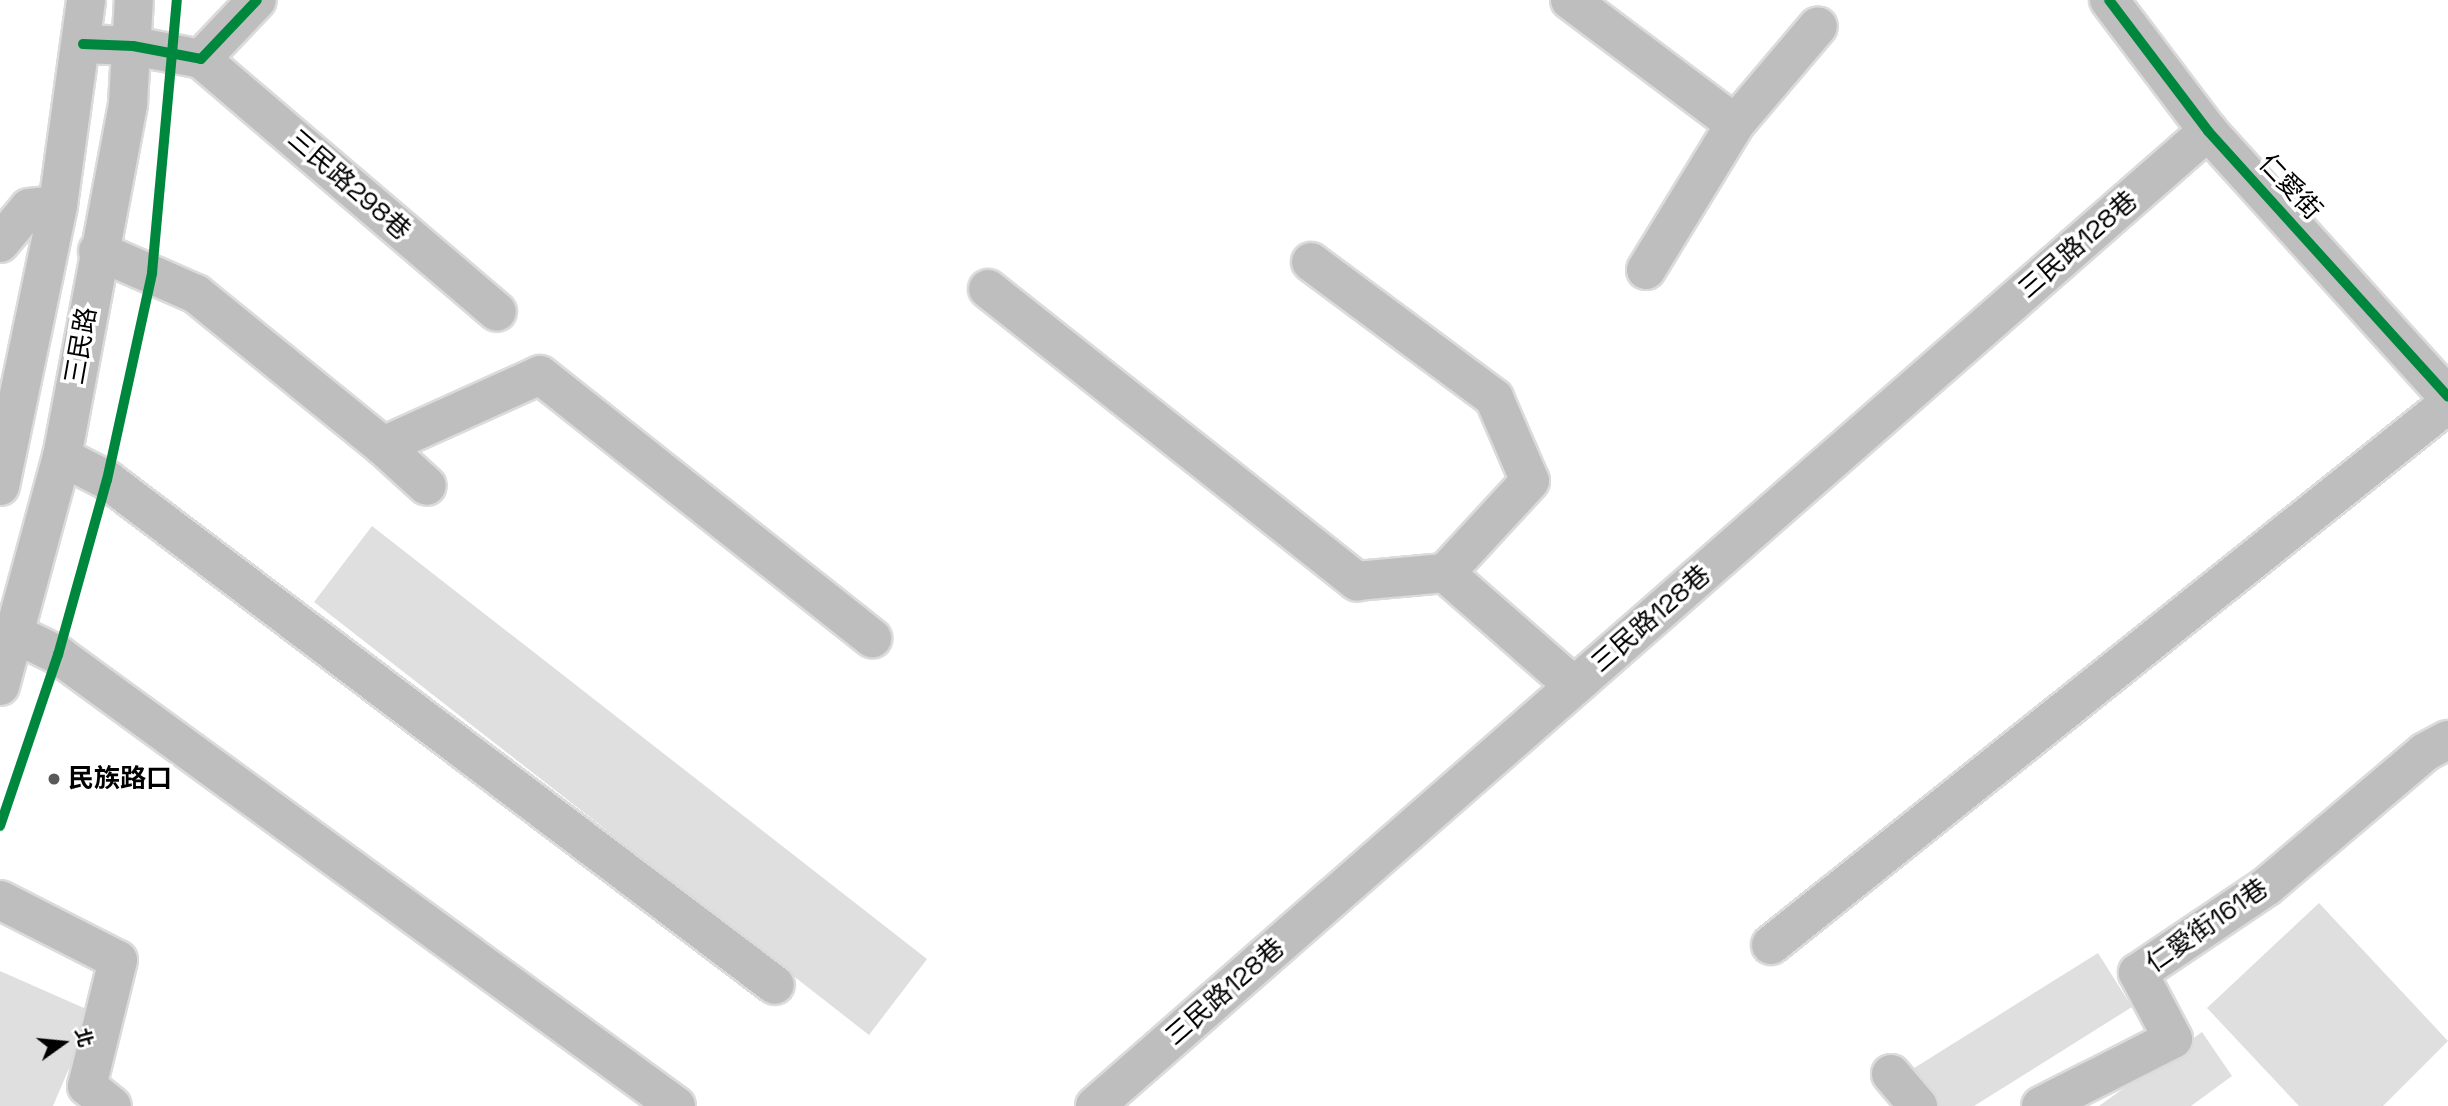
<!DOCTYPE html>
<html>
<head>
<meta charset="utf-8">
<style>
  body { margin:0 }
  #map { position:relative; width:2448px; height:1106px; overflow:hidden; background:#fff; font-family:"Space Grotesk","Noto Sans TC",sans-serif }
  div>[style] { position:absolute }
  .building>* { inset:0; background:#dfdfdf }
  .path>* { height:4.5px; margin-top:-2.25px; transform-origin:0; background:repeating-linear-gradient(90deg,#b9b9b9 0 2px,transparent 0 5.5px) }
  .roads { filter:drop-shadow(2px 0 #dbdbdb) drop-shadow(-2px 0 #dbdbdb) drop-shadow(0 2px #dbdbdb) drop-shadow(0 -2px #dbdbdb) }
  .minor>* { height:38px; margin:-19px; padding:0 19px; transform-origin:19px; border-radius:19px; background:#bebebe }
  .major>* { height:38px; margin:-19px; padding:0 19px; transform-origin:19px; border-radius:19px; background:#bebebe }
  .cycleway>* { height:10px; margin:-5px; padding:0 5px; transform-origin:5px; border-radius:5px; background:#00873e }
  .dots>* { width:19px; height:19px; translate:-50% -50%; box-sizing:border-box; border:4px solid #fff; border-radius:50% }
  span { translate:-50% -50%; white-space:nowrap; text-align:center; line-height:1.15; -webkit-text-stroke:7px #fff; paint-order:stroke }
  .street-label { font-size:26px; color:#000 }
  .poi-label { font-size:26px; color:#000; font-weight:700 }
  .left { translate:0 -50%; text-align:left }
  .north { position:absolute; left:28px; top:1008px; width:70px; height:70px; -webkit-text-stroke:5px #fff; paint-order:stroke; rotate:75deg; font-size:19px; font-weight:700; line-height:28px; text-align:center; color:#000 }
  .north::after { content:''; display:block; margin:auto; width:24px; height:32px; background:#000; clip-path:polygon(50% 0,100% 100%,50% 72%,0 100%) }
</style>
</head>
<body>
<div id="map">
  <div class="building">
    <i style="clip-path:polygon(372px 526px,927px 959px,869px 1035px,314px 602px)"></i>
    <i style="clip-path:polygon(2319px 903px,2448px 1041px,2383px 1106px,2299px 1106px,2207px 1008px)"></i>
    <i style="clip-path:polygon(2098px 953px,2132px 1007px,1974px 1106px,1934px 1106px,1911px 1070px)"></i>
    <i style="clip-path:polygon(0 971px,93px 1012px,53px 1106px,0 1106px)"></i>
    <i style="clip-path:polygon(2202px 1032px,2232px 1076px,2191px 1106px,2099px 1106px)"></i>
  </div>
  <div class="path">
    <i style="left:176px;top:18px;width:18px;rotate:-87deg"></i>
    <i style="left:155px;top:237px;width:124px;rotate:-84.4deg"></i>
    <i style="left:115px;top:443px;width:134px;rotate:-77.5deg"></i>
    <i style="left:68px;top:619px;width:103px;rotate:-74.2deg"></i>
    <i style="left:0;top:826px;width:143px;rotate:-71.2deg"></i>
  </div>
  <div class="roads">
    <div class="minor">
      <i style="left:1570px;top:0;width:206px;rotate:36.9deg"></i>
      <i style="left:2109px;top:0;width:164px;rotate:52.9deg"></i>
      <i style="left:2208px;top:131px;width:358px;rotate:47.9deg"></i>
      <i style="left:83px;top:44px;width:50px;rotate:2.3deg"></i>
      <i style="left:133px;top:46px;width:69px;rotate:10.8deg"></i>
      <i style="left:201px;top:59px;width:81px;rotate:-46.5deg"></i>
      <i style="left:201px;top:59px;width:389px;rotate:40.5deg"></i>
      <i style="left:0;top:243px;width:45px;rotate:-50.4deg"></i>
      <i style="left:29px;top:208px;width:29px;rotate:-6deg"></i>
      <i style="left:98px;top:251px;width:107px;rotate:23.7deg"></i>
      <i style="left:196px;top:294px;width:241px;rotate:39.1deg"></i>
      <i style="left:383px;top:446px;width:172px;rotate:-24.3deg"></i>
      <i style="left:540px;top:375px;width:424px;rotate:38.4deg"></i>
      <i style="left:1311px;top:262px;width:228px;rotate:36.6deg"></i>
      <i style="left:1494px;top:398px;width:90px;rotate:66.6deg"></i>
      <i style="left:1530px;top:481px;width:125px;rotate:132.7deg"></i>
      <i style="left:1646px;top:270px;width:171px;rotate:-58.6deg"></i>
      <i style="left:1735px;top:124px;width:128px;rotate:-49.7deg"></i>
      <i style="left:988px;top:289px;width:471px;rotate:38.4deg"></i>
      <i style="left:1357px;top:581px;width:88px;rotate:-5.2deg"></i>
      <i style="left:1445px;top:573px;width:171px;rotate:41.2deg"></i>
      <i style="left:383px;top:446px;width:59px;rotate:42.3deg"></i>
      <i style="left:62px;top:457px;width:51px;rotate:27.1deg"></i>
      <i style="left:107px;top:480px;width:837px;rotate:37.09deg"></i>
      <i style="left:17px;top:635px;width:46px;rotate:26deg"></i>
      <i style="left:58px;top:655px;width:765px;rotate:36.12deg"></i>
      <i style="left:0;top:900px;width:132px;rotate:27deg"></i>
      <i style="left:118px;top:960px;width:130px;rotate:103.8deg"></i>
      <i style="left:87px;top:1086px;width:32px;rotate:39deg"></i>
      <i style="left:1771px;top:945px;width:867px;rotate:-38.63deg"></i>
      <i style="left:1891px;top:1074px;width:42px;rotate:49.8deg"></i>
      <i style="left:1095px;top:1106px;width:1480px;rotate:-41.22deg"></i>
      <i style="left:2041px;top:1106px;width:148px;rotate:-26.9deg"></i>
      <i style="left:2173px;top:1039px;width:75px;rotate:-117.9deg"></i>
      <i style="left:2138px;top:973px;width:154px;rotate:-33.9deg"></i>
      <i style="left:2266px;top:887px;width:209px;rotate:-40.3deg"></i>
      <i style="left:2425px;top:752px;width:26px;rotate:-28deg"></i>
    </div>
    <div class="major">
      <i style="left:0;top:486px;width:287px;rotate:-78.3deg"></i>
      <i style="left:58px;top:205px;width:207px;rotate:-82.2deg"></i>
      <i style="left:0;top:686px;width:237px;rotate:-74.9deg"></i>
      <i style="left:62px;top:457px;width:360px;rotate:-79.4deg"></i>
      <i style="left:128px;top:103px;width:103px;rotate:-86.7deg"></i>
    </div>
  </div>
  <div class="cycleway">
    <i style="left:2109px;top:0;width:164px;rotate:52.9deg"></i>
    <i style="left:2208px;top:131px;width:358px;rotate:47.9deg"></i>
    <i style="left:83px;top:44px;width:50px;rotate:2.3deg"></i>
    <i style="left:133px;top:46px;width:69px;rotate:10.8deg"></i>
    <i style="left:201px;top:59px;width:81px;rotate:-46.5deg"></i>
    <i style="left:0;top:826px;width:181px;rotate:-71.3deg"></i>
    <i style="left:58px;top:655px;width:182px;rotate:-74.4deg"></i>
    <i style="left:107px;top:480px;width:212px;rotate:-77.7deg"></i>
    <i style="left:152px;top:273px;width:274px;rotate:-84.8deg"></i>
  </div>
  <div class="dots">
    <i style="left:54px;top:779px;background:#595959"></i>
  </div>
  <div class="street-label">
    <span style="left:349px;top:185px;rotate:41deg">三民路298巷</span>
    <span style="left:2290px;top:187px;rotate:47deg">仁愛街</span>
    <span style="left:2078px;top:245px;rotate:-41deg">三民路128巷</span>
    <span style="left:81px;top:346px;rotate:-80deg">三民路</span>
    <span style="left:1651px;top:619px;rotate:-41deg">三民路128巷</span>
    <span style="left:2207px;top:926px;rotate:-35deg">仁愛街161巷</span>
    <span style="left:1225px;top:992px;rotate:-41deg">三民路128巷</span>
  </div>
  <div class="poi-label">
    <span class="left" style="left:68px;top:779px">民族路口</span>
  </div>
  <div class="north">北</div>
</div>
</body>
</html>
